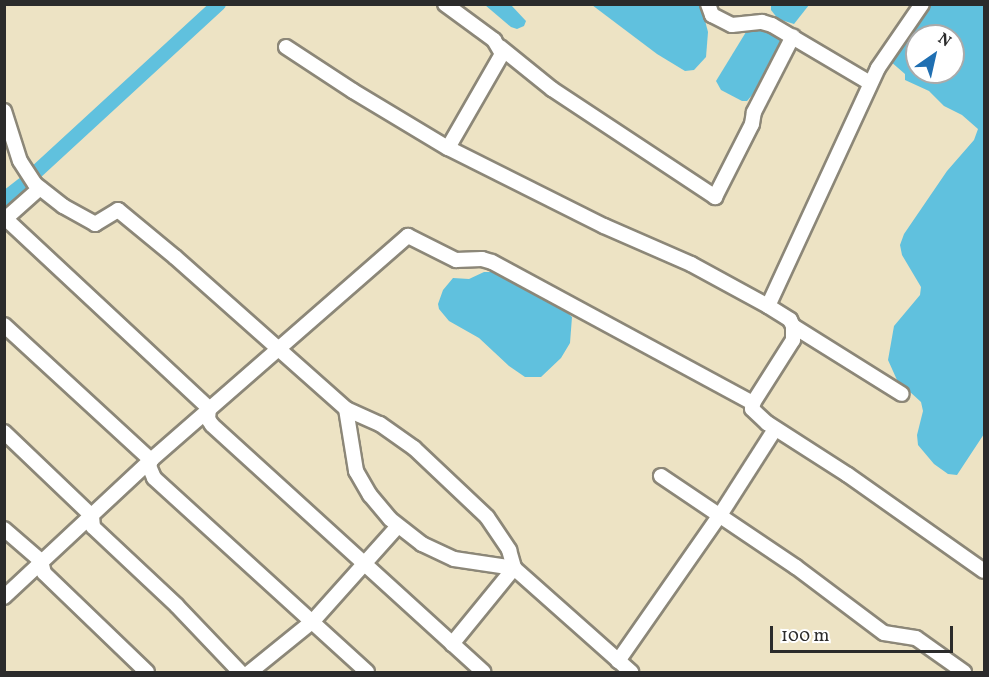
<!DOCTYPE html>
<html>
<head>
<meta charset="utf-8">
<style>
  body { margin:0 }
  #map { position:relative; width:989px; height:677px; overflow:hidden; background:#ede3c4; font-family:Vollkorn,serif }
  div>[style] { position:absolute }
  .water>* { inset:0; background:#60c1de }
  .canal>* { height:14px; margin:-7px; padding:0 7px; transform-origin:7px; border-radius:7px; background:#60c1de }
  .roads { filter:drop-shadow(2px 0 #8c8778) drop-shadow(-2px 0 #8c8778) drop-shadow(0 2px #8c8778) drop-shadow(0 -2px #8c8778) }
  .street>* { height:14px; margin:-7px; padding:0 7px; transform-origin:7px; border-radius:7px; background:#fff }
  span { translate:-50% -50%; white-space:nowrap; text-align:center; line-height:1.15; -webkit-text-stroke:6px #fff; paint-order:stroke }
  .frame { position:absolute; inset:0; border:6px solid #2b2b2b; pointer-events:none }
  .north { position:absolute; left:905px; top:24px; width:60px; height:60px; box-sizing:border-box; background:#fff; border:2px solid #aaa; border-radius:50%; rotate:34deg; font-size:16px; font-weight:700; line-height:24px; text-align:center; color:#2b2b2b }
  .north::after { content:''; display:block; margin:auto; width:21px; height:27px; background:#1f6fb2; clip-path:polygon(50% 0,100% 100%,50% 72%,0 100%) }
  .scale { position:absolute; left:770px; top:626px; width:183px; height:27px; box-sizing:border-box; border:3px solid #2b2b2b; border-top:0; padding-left:8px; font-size:18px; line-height:21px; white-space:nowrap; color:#2b2b2b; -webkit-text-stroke:4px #fff; paint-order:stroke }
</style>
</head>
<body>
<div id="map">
  <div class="water">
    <i style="clip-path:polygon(771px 4px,809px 4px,809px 5px,794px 24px,778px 19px,771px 10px)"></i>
    <i style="clip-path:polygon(485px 5px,511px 5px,526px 21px,524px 26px,517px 29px,511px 27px)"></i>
    <i style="clip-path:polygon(592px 5px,701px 5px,708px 32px,706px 57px,694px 70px,685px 71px,657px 54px)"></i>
    <i style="clip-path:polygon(evenodd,929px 5px,984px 5px,984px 434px,957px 475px,948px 474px,934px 464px,918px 445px,917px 435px,923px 411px,921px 402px,897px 380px,888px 360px,894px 326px,920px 295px,921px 287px,902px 255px,900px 245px,904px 234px,947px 171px,974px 140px,978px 129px,962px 115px,944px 106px,929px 91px,905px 80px,905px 74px,890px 61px,929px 5px,917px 36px,953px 36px,953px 72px,917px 72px,917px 36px)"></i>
    <i style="clip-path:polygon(756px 28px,771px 30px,785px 41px,765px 80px,747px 101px,742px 101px,721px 90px,716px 81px,746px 32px)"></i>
    <i style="clip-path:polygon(484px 272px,498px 272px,528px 288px,541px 299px,557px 303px,572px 317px,570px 343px,561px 358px,541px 377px,525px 377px,509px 366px,479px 338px,449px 321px,439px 309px,438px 304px,443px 290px,453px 278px,469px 279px)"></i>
  </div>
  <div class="canal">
    <i style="left:35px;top:173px;width:250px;rotate:-42.6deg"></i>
    <i style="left:4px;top:199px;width:24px;rotate:-38deg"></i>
  </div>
  <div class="roads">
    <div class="street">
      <i style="left:445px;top:4px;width:61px;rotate:36.3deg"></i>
      <i style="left:494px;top:40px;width:16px;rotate:60deg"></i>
      <i style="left:502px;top:54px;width:108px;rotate:119.9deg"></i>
      <i style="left:448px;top:148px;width:174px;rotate:26.6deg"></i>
      <i style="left:604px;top:226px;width:95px;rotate:23.6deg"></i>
      <i style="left:691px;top:264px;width:88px;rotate:28.6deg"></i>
      <i style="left:708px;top:4px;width:12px;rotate:70deg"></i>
      <i style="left:712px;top:15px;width:22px;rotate:27deg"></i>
      <i style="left:732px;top:25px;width:30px;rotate:-6deg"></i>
      <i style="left:762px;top:22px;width:10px;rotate:17deg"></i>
      <i style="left:772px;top:25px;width:114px;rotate:30.6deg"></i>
      <i style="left:922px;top:4px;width:78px;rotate:124.5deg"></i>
      <i style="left:878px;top:68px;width:262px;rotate:114.8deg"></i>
      <i style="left:768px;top:306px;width:26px;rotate:32deg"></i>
      <i style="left:790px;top:320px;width:7px;rotate:63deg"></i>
      <i style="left:793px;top:326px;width:14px;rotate:90deg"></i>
      <i style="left:793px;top:340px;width:75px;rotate:122.4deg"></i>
      <i style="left:753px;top:403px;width:6px;rotate:99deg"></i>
      <i style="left:752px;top:409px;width:21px;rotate:43deg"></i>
      <i style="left:767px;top:423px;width:96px;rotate:32.7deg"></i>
      <i style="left:848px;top:475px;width:166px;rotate:35.2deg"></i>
      <i style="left:286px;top:47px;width:80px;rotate:33.3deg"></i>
      <i style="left:353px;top:91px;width:111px;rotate:31deg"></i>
      <i style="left:500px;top:47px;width:67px;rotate:38.9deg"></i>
      <i style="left:552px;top:89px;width:196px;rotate:33.5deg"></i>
      <i style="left:715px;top:197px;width:82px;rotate:-63.1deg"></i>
      <i style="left:752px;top:124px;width:12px;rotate:-81deg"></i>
      <i style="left:754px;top:112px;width:85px;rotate:-62.8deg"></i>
      <i style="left:4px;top:111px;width:52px;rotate:72.3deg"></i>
      <i style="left:20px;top:161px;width:27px;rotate:57deg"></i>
      <i style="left:35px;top:184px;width:36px;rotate:38deg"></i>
      <i style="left:63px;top:206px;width:37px;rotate:29deg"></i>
      <i style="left:95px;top:224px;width:27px;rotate:-31deg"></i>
      <i style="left:118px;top:210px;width:74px;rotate:39.5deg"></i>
      <i style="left:175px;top:257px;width:229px;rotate:41.6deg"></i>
      <i style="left:346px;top:409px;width:37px;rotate:24deg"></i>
      <i style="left:380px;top:424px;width:42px;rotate:35.2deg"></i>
      <i style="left:414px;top:448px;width:100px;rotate:43.4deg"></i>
      <i style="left:487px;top:517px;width:40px;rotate:56deg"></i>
      <i style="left:509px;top:550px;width:19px;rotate:74deg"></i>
      <i style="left:514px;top:568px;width:157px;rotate:41.6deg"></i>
      <i style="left:6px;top:219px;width:277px;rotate:43deg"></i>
      <i style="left:209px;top:408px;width:11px;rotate:95deg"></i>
      <i style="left:208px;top:419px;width:7px;rotate:56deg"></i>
      <i style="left:212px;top:425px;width:367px;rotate:42.3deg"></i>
      <i style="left:4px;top:220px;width:48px;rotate:-41.6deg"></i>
      <i style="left:4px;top:325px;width:200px;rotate:42.6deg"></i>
      <i style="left:151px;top:460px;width:6px;rotate:108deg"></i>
      <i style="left:149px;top:466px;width:13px;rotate:67deg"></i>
      <i style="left:154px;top:478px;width:288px;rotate:42.3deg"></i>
      <i style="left:793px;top:326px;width:128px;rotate:32deg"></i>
      <i style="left:346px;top:409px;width:63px;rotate:80.8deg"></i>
      <i style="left:356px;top:471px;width:28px;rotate:60deg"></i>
      <i style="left:370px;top:495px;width:31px;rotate:50deg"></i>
      <i style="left:390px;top:519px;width:41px;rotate:38deg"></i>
      <i style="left:422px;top:544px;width:35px;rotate:25deg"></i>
      <i style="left:454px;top:559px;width:61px;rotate:8.5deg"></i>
      <i style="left:4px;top:432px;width:122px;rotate:43.7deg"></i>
      <i style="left:92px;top:516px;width:11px;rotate:85deg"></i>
      <i style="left:93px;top:527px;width:115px;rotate:43.2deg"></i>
      <i style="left:177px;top:606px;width:91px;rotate:46.3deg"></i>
      <i style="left:661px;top:476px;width:163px;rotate:34deg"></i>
      <i style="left:796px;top:567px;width:110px;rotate:36.9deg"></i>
      <i style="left:884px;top:633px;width:32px;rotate:9deg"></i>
      <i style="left:916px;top:638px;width:59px;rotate:35.3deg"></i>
      <i style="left:4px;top:529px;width:49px;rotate:40.9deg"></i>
      <i style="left:41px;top:561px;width:12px;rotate:76deg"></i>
      <i style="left:44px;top:573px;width:143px;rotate:43.9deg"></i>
      <i style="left:4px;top:597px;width:201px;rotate:-43deg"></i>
      <i style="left:151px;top:460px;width:341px;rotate:-41.1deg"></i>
      <i style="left:408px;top:236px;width:54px;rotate:26.6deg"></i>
      <i style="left:456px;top:260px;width:26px;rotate:-2deg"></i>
      <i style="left:482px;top:259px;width:10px;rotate:17deg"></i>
      <i style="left:492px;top:262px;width:297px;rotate:28.4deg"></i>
      <i style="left:452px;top:644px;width:98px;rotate:-50.8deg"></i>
      <i style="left:618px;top:661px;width:178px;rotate:-55.1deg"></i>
      <i style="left:720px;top:515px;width:102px;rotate:-57.4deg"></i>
      <i style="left:250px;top:672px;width:81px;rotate:-39deg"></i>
      <i style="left:313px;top:621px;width:127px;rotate:-48.2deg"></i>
    </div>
  </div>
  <div class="frame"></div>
  <div class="north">N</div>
  <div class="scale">100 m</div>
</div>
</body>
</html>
